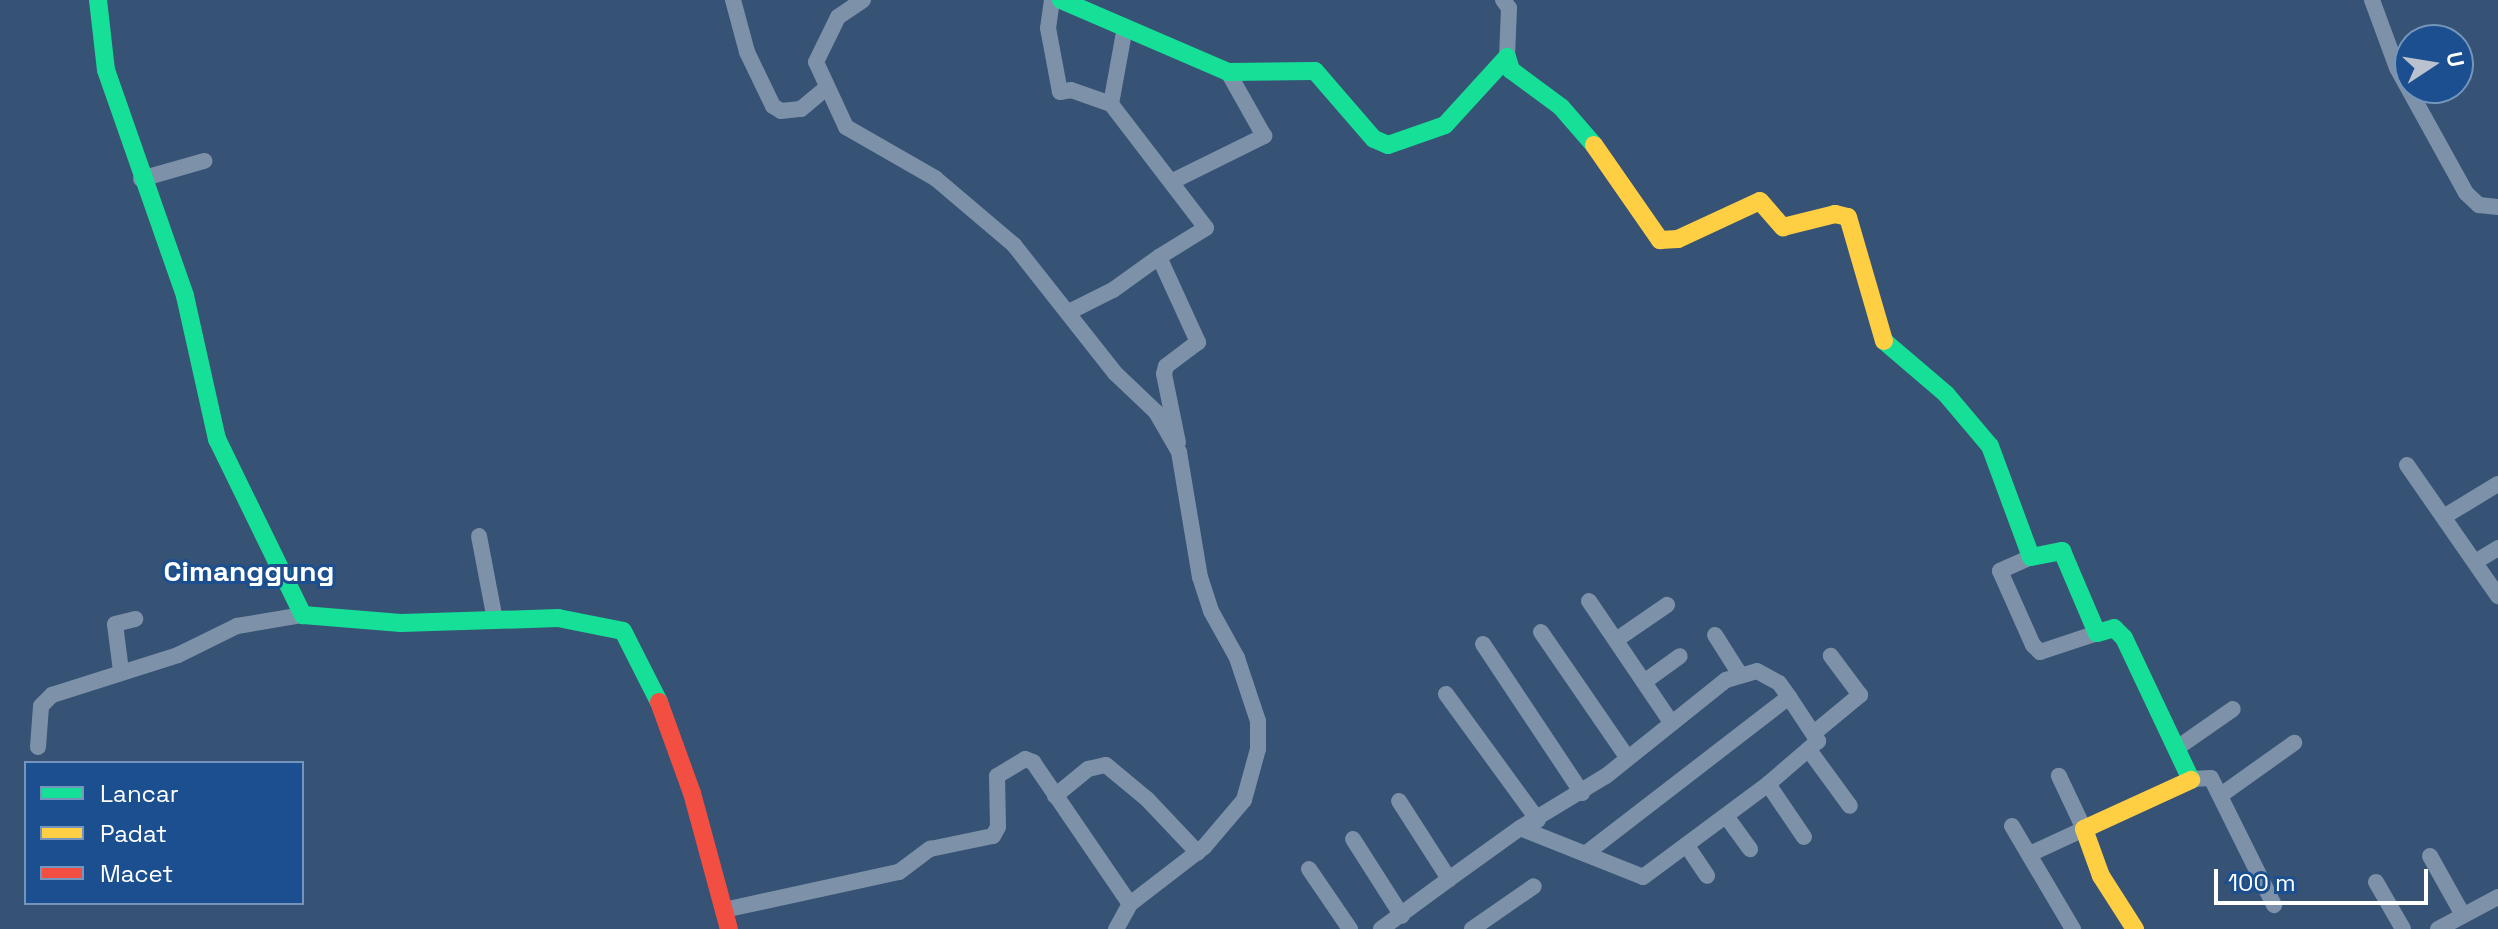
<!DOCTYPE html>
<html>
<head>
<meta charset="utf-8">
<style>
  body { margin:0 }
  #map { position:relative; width:2498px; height:929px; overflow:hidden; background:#365274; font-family:"Space Grotesk",sans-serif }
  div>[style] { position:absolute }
  .street>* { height:16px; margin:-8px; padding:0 8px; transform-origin:8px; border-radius:8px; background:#7d92a8 }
  .fast>* { height:18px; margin:-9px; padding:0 9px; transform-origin:9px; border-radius:9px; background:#16e098 }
  .slow>* { height:18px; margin:-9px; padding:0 9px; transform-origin:9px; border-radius:9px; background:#ffcf43 }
  .jam>* { height:18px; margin:-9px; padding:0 9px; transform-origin:9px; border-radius:9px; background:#f24e42 }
  span { translate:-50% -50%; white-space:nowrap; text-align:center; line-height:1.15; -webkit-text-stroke:6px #1b4f8f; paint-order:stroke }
  .quarter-label { font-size:28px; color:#fff; font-weight:700 }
  .legend { position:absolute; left:24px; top:761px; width:280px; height:144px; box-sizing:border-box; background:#1b4f8f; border:2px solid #7695bc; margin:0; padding:10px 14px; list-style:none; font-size:24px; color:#fff }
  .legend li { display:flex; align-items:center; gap:16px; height:40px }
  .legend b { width:40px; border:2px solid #7695bc }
  .north { position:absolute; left:2394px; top:24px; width:80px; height:80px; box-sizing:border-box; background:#1b4f8f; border:2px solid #7695bc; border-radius:50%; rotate:78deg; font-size:22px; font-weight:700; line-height:32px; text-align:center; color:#fff }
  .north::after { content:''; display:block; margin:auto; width:28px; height:36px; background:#b9c2ce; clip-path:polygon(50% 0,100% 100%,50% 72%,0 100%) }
  .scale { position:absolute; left:2214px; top:869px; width:214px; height:36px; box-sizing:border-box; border:4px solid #fff; border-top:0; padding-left:10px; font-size:24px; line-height:28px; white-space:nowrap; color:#fff; -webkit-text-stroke:6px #1b4f8f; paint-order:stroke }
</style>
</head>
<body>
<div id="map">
  <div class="street">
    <i style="left:733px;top:0;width:54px;rotate:74.9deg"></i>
    <i style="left:747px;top:52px;width:60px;rotate:64.3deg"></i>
    <i style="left:773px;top:106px;width:9px;rotate:32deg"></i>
    <i style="left:781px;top:111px;width:20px;rotate:-6deg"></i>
    <i style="left:801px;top:109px;width:33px;rotate:-40deg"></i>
    <i style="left:863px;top:0;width:30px;rotate:146deg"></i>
    <i style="left:838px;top:17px;width:50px;rotate:116.1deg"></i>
    <i style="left:816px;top:62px;width:72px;rotate:65.2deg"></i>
    <i style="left:846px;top:127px;width:103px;rotate:29.8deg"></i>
    <i style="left:935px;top:178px;width:104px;rotate:40.3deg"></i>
    <i style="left:1014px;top:245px;width:163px;rotate:51.7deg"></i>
    <i style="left:1115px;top:373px;width:57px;rotate:43.6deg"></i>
    <i style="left:1156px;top:412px;width:46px;rotate:60.1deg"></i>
    <i style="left:1179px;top:452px;width:127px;rotate:80.5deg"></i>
    <i style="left:1200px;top:577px;width:36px;rotate:72deg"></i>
    <i style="left:1211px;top:611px;width:54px;rotate:61deg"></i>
    <i style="left:1237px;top:658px;width:66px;rotate:71.6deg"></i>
    <i style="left:1258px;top:721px;width:28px;rotate:90deg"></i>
    <i style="left:1258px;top:749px;width:53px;rotate:105.4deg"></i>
    <i style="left:1244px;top:800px;width:62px;rotate:130.4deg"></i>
    <i style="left:1204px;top:847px;width:93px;rotate:142.4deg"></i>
    <i style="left:1130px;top:904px;width:29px;rotate:119deg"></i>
    <i style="left:1052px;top:0;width:28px;rotate:98deg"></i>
    <i style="left:1048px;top:28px;width:65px;rotate:79.4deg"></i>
    <i style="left:1060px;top:92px;width:11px;rotate:-10deg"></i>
    <i style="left:1071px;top:90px;width:42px;rotate:19.3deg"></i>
    <i style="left:1111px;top:104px;width:156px;rotate:52.5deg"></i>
    <i style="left:1206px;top:228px;width:55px;rotate:148.3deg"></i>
    <i style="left:1159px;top:257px;width:94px;rotate:65.4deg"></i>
    <i style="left:1198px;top:342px;width:40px;rotate:143deg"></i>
    <i style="left:1166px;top:366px;width:8px;rotate:104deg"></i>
    <i style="left:1164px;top:374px;width:70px;rotate:78.5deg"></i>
    <i style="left:1503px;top:0;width:10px;rotate:53deg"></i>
    <i style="left:1509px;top:8px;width:49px;rotate:92.3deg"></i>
    <i style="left:2372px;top:0;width:72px;rotate:69.8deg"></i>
    <i style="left:2397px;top:68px;width:143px;rotate:61.1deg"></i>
    <i style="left:2466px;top:193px;width:18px;rotate:43deg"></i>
    <i style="left:2479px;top:205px;width:19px;rotate:6deg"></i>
    <i style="left:1111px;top:104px;width:78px;rotate:-79.7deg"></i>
    <i style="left:141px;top:179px;width:66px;rotate:-15.9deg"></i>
    <i style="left:1173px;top:181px;width:102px;rotate:-26.3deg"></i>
    <i style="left:1264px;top:136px;width:73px;rotate:-119.4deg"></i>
    <i style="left:1071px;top:311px;width:47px;rotate:-26.6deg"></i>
    <i style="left:1113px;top:290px;width:57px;rotate:-35.7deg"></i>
    <i style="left:2407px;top:465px;width:160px;rotate:55.2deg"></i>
    <i style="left:2445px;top:516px;width:62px;rotate:-31.1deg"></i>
    <i style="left:479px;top:536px;width:86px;rotate:79.2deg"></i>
    <i style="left:2031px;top:557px;width:34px;rotate:156deg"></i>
    <i style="left:2000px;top:571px;width:81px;rotate:66deg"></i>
    <i style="left:2033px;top:645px;width:10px;rotate:45deg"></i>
    <i style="left:2040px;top:652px;width:60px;rotate:-18.4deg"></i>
    <i style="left:2475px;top:562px;width:27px;rotate:-31deg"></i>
    <i style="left:1589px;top:601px;width:146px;rotate:55.9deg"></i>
    <i style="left:1541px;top:632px;width:152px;rotate:55.5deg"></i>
    <i style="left:1715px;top:635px;width:45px;rotate:57.7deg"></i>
    <i style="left:1616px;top:640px;width:62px;rotate:-34.5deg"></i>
    <i style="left:1483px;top:644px;width:179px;rotate:56.4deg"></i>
    <i style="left:121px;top:671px;width:47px;rotate:-97.3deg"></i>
    <i style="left:115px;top:624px;width:21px;rotate:-14deg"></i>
    <i style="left:1644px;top:682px;width:44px;rotate:-35.8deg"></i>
    <i style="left:1446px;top:694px;width:156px;rotate:53.9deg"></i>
    <i style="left:1789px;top:697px;width:53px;rotate:56.6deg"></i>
    <i style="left:1818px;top:741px;width:66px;rotate:139.3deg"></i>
    <i style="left:1768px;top:784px;width:64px;rotate:55.8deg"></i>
    <i style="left:1814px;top:733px;width:60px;rotate:-39.6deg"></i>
    <i style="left:1860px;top:695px;width:49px;rotate:-126.6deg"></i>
    <i style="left:38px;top:747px;width:41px;rotate:-85.8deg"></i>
    <i style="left:41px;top:706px;width:16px;rotate:-45deg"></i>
    <i style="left:52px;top:695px;width:132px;rotate:-17.6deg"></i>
    <i style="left:178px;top:655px;width:66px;rotate:-26.2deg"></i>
    <i style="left:237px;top:626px;width:67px;rotate:-9.5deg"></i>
    <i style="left:2177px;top:748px;width:68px;rotate:-34.9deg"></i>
    <i style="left:1809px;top:750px;width:69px;rotate:53.8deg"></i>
    <i style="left:2192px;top:779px;width:19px;rotate:-3deg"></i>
    <i style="left:2211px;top:778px;width:142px;rotate:63.6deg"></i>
    <i style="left:2221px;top:795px;width:90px;rotate:-35.5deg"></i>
    <i style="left:1055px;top:796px;width:43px;rotate:-39.3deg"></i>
    <i style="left:1088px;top:769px;width:18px;rotate:-13deg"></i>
    <i style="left:1106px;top:765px;width:53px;rotate:39.7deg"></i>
    <i style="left:1147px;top:799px;width:74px;rotate:46.6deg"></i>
    <i style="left:1399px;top:801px;width:93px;rotate:57.3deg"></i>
    <i style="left:1449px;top:879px;width:87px;rotate:-35.7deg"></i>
    <i style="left:1520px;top:828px;width:132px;rotate:21.7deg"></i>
    <i style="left:1643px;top:877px;width:156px;rotate:-36.6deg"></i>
    <i style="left:1726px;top:816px;width:41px;rotate:54deg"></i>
    <i style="left:2012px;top:826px;width:120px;rotate:59.4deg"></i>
    <i style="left:1520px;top:828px;width:100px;rotate:-31.2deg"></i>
    <i style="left:1606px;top:776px;width:154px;rotate:-38.7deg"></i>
    <i style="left:1726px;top:680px;width:32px;rotate:-16deg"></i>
    <i style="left:1757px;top:671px;width:25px;rotate:29deg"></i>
    <i style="left:1779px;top:683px;width:17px;rotate:54deg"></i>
    <i style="left:1789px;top:697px;width:257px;rotate:142.4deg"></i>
    <i style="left:1353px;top:839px;width:91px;rotate:57.5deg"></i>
    <i style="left:1687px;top:846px;width:36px;rotate:56deg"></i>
    <i style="left:2030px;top:854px;width:60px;rotate:-24.8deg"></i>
    <i style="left:2084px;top:829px;width:59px;rotate:-115.3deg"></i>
    <i style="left:2430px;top:856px;width:68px;rotate:60.8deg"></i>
    <i style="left:1309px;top:869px;width:73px;rotate:55.7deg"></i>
    <i style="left:2376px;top:882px;width:54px;rotate:60.1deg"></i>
    <i style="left:724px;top:910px;width:179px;rotate:-12.3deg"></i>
    <i style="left:899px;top:872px;width:39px;rotate:-37deg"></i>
    <i style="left:930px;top:849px;width:64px;rotate:-11.7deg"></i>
    <i style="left:993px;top:836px;width:10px;rotate:-61deg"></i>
    <i style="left:998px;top:827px;width:51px;rotate:-91.1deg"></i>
    <i style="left:997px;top:776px;width:33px;rotate:-31deg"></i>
    <i style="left:1025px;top:759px;width:9px;rotate:21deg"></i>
    <i style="left:1033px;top:762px;width:172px;rotate:55.7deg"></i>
    <i style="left:1381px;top:929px;width:84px;rotate:-36.3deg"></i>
    <i style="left:1472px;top:929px;width:75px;rotate:-34.7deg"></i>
    <i style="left:2438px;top:929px;width:68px;rotate:-28.1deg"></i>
  </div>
  <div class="fast">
    <i style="left:98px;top:0;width:70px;rotate:83.5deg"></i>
    <i style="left:106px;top:70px;width:239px;rotate:70.7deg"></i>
    <i style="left:185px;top:296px;width:147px;rotate:77.4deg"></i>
    <i style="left:217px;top:439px;width:196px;rotate:64deg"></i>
    <i style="left:303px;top:615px;width:98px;rotate:4.7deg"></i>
    <i style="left:401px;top:623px;width:157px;rotate:-1.8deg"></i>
    <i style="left:558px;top:618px;width:66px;rotate:11.3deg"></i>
    <i style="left:623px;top:631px;width:80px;rotate:63.1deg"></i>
    <i style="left:1061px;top:0;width:182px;rotate:23.3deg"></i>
    <i style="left:1228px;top:72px;width:87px;rotate:-0.7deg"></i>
    <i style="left:1315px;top:71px;width:90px;rotate:49.1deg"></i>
    <i style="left:1374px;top:139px;width:15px;rotate:23deg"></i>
    <i style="left:1388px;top:145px;width:60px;rotate:-19.3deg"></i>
    <i style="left:1445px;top:125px;width:92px;rotate:-47.6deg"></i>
    <i style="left:1507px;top:57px;width:14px;rotate:73deg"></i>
    <i style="left:1511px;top:70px;width:62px;rotate:36.5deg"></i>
    <i style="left:1561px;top:107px;width:50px;rotate:49deg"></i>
    <i style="left:1884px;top:341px;width:82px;rotate:40.5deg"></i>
    <i style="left:1946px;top:394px;width:68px;rotate:49.8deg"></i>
    <i style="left:1990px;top:446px;width:118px;rotate:69.7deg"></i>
    <i style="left:2031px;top:557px;width:32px;rotate:-11deg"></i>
    <i style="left:2062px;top:551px;width:89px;rotate:66.9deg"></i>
    <i style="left:2097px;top:633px;width:18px;rotate:-16deg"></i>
    <i style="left:2114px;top:628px;width:14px;rotate:45deg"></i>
    <i style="left:2124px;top:638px;width:157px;rotate:64.7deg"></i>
  </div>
  <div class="slow">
    <i style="left:1594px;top:145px;width:116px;rotate:55.2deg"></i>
    <i style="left:1660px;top:240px;width:18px;rotate:-3deg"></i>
    <i style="left:1678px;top:239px;width:90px;rotate:-24.9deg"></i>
    <i style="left:1760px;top:201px;width:35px;rotate:49deg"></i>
    <i style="left:1783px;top:227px;width:54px;rotate:-14deg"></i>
    <i style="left:1835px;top:214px;width:13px;rotate:13deg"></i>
    <i style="left:1848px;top:217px;width:129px;rotate:73.8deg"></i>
    <i style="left:2135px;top:929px;width:63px;rotate:-122.7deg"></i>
    <i style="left:2101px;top:876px;width:50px;rotate:-109.9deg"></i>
    <i style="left:2084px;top:829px;width:118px;rotate:-24.6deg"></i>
  </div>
  <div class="jam">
    <i style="left:659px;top:702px;width:97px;rotate:70.1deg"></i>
    <i style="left:692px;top:793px;width:141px;rotate:74.8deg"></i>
  </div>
  <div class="quarter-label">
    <span style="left:249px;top:571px">Cimanggung</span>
  </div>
  <ul class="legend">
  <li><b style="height:10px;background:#16e098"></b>Lancar</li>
  <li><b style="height:10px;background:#ffcf43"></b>Padat</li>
  <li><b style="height:10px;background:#f24e42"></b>Macet</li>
  </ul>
  <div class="north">U</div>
  <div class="scale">100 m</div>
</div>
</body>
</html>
